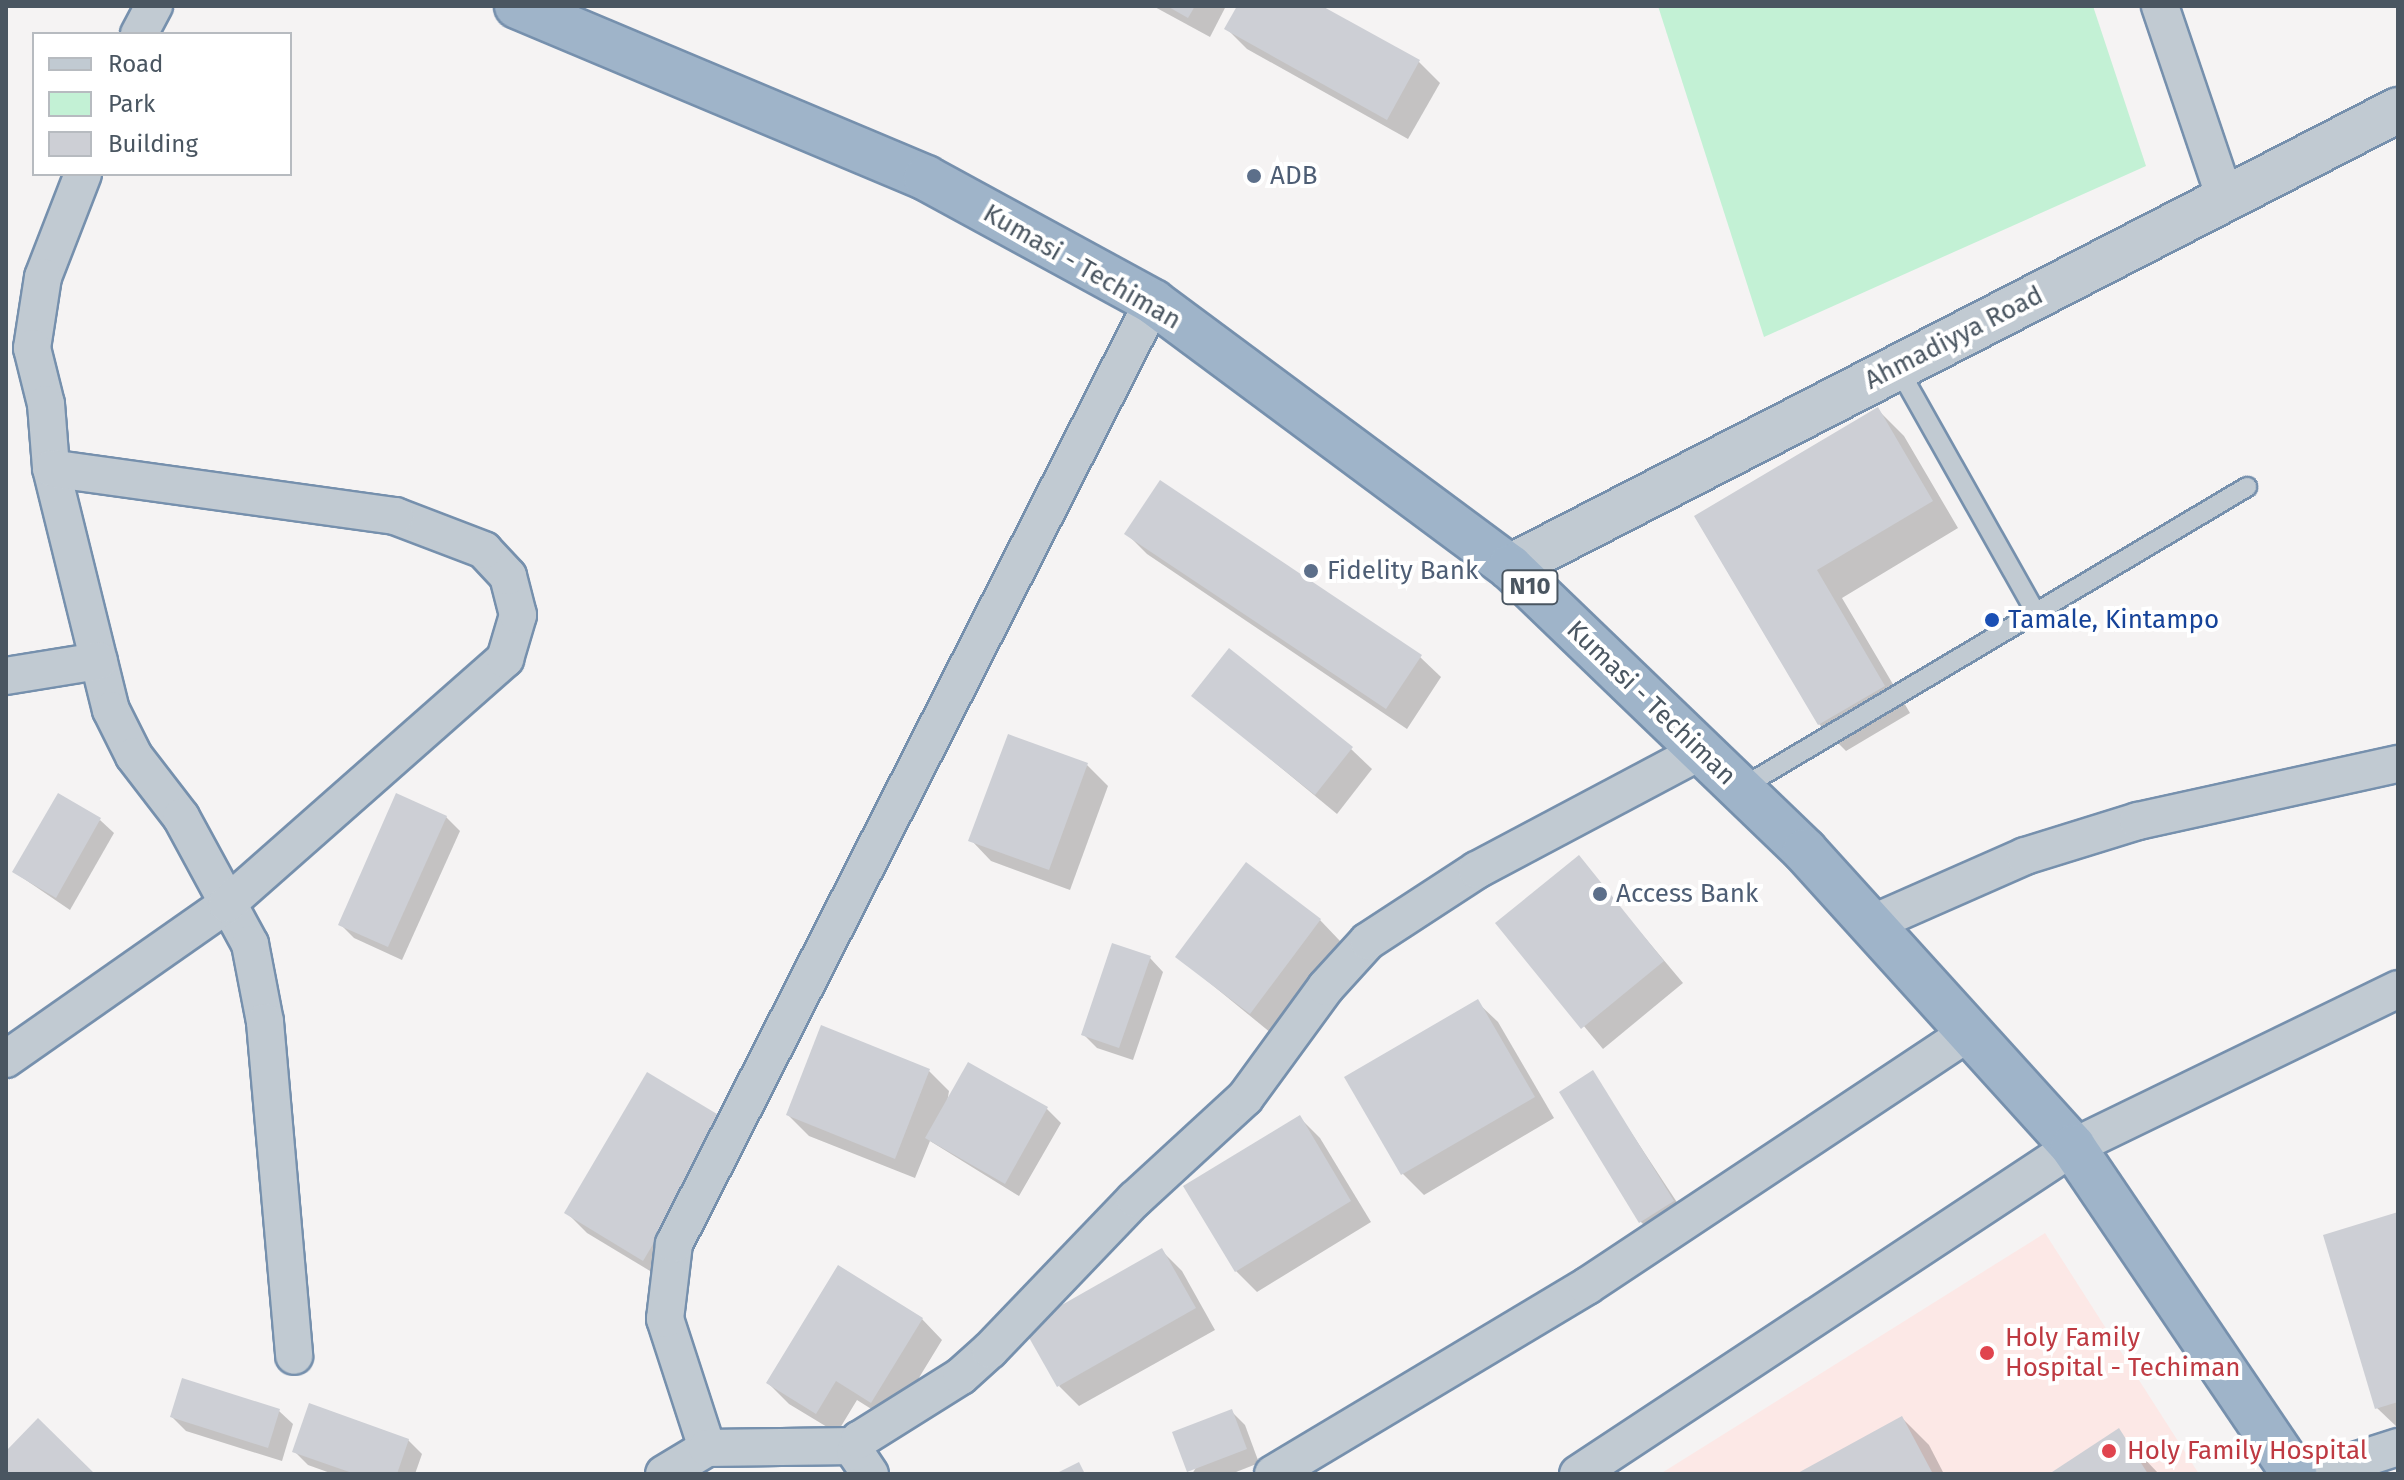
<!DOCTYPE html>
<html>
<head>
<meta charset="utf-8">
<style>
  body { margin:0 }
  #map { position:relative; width:2404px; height:1480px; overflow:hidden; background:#f5f3f3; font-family:"Fira Sans",sans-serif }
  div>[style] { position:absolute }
  .medical>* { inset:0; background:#fce8e6 }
  .green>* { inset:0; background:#c3f1d5 }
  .shadow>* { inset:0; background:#0003 }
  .building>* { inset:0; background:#cdcfd5 }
  .roads { filter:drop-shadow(2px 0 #7690ad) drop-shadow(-2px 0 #7690ad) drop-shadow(0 2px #7690ad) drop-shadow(0 -2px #7690ad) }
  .service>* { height:18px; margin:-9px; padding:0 9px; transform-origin:9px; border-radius:9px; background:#c1cad2 }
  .minor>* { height:36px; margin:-18px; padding:0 18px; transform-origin:18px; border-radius:18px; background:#c1cad2 }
  .tertiary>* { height:44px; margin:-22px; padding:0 22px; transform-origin:22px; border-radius:22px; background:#c1cad2 }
  .trunk>* { height:44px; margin:-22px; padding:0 22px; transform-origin:22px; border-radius:22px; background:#9fb4c9 }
  .dots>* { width:22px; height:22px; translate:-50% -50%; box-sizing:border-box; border:4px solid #fff; border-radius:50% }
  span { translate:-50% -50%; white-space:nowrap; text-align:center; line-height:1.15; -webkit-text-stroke:8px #fff; paint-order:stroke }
  .shield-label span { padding:2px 6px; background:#fff; border:2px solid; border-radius:6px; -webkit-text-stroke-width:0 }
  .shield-label { font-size:24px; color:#4a5661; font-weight:700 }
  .service-label { font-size:26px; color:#4e5e75 }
  .left { translate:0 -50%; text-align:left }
  .street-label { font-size:26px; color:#4a5661 }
  .transit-label { font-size:26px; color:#164399 }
  .health-label { font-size:26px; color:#be3a42 }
  .frame { position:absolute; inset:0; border:8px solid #4a5661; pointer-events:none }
  .legend { position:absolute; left:32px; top:32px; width:260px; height:144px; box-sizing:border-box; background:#fff; border:2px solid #b7bbc0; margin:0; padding:10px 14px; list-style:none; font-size:24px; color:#4a5661 }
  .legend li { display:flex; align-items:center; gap:16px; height:40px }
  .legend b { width:40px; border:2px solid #b7bbc0 }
</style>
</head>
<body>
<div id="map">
  <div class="medical">
    <i style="clip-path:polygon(2045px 1233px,2199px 1474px,1660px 1474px)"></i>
  </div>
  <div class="green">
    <i style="clip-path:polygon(1658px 6px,2093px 6px,2146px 166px,1764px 337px)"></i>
  </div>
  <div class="shadow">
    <i style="clip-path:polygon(1153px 6px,1226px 6px,1210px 37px)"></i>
    <i style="clip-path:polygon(1239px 6px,1318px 6px,1419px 62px,1440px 83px,1408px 139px,1247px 49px,1227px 29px)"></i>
    <i style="clip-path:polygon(1877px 409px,1904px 436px,1958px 528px,1842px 598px,1910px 713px,1846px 751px,1819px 724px,1697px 517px)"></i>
    <i style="clip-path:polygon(1127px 534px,1420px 657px,1441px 677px,1407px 729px,1147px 554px)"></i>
    <i style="clip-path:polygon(1194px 696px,1351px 749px,1372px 769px,1337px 814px)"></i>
    <i style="clip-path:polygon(1087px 765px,1108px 786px,1070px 890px,991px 861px,971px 840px)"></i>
    <i style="clip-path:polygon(446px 817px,460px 831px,402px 960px,354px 938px,340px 924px)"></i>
    <i style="clip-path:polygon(100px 820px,114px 833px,70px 910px,14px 872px)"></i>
    <i style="clip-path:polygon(1578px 858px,1683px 983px,1603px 1049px,1498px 923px)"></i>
    <i style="clip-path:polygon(1320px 920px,1340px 941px,1271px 1033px,1178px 957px)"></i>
    <i style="clip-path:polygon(1150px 958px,1163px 972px,1133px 1060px,1097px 1048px,1083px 1034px)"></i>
    <i style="clip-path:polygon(1477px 1002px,1498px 1022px,1554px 1118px,1424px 1195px,1403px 1174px,1347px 1078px)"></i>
    <i style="clip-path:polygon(928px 1070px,949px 1091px,947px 1103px,1047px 1109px,1061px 1123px,1019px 1196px,930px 1141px,915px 1178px,809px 1136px,788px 1115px)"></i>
    <i style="clip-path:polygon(1592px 1073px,1686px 1216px,1655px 1236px,1641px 1222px)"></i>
    <i style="clip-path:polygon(1299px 1117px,1320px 1138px,1371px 1222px,1257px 1292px,1236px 1271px)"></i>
    <i style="clip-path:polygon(726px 1121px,746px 1142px,665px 1280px,587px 1233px,566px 1212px)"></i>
    <i style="clip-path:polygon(2398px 1215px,2398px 1428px,2377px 1408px)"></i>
    <i style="clip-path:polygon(1162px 1251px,1182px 1271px,1215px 1330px,1079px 1406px,1059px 1386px)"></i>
    <i style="clip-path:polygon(922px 1319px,942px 1340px,892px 1422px,857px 1400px,837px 1433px,789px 1404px,768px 1383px)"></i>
    <i style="clip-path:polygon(279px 1411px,293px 1424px,282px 1461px,186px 1431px,172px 1417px)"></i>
    <i style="clip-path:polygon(1231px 1411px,1245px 1425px,1259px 1463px,1231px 1474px,1192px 1474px)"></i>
    <i style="clip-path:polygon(1902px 1418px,1929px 1445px,1944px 1474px,1801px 1474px)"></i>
    <i style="clip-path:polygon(2118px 1431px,2159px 1474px,2054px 1474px)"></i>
    <i style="clip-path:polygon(408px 1440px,422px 1454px,415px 1474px,333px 1474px,308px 1465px,294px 1451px)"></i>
  </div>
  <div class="building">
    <i style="clip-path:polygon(1167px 6px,1195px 6px,1188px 18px)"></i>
    <i style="clip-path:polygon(1237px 6px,1322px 6px,1420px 60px,1387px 120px,1224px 29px)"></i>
    <i style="clip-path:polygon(1878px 407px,1933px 501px,1817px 570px,1885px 686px,1818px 725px,1694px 516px)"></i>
    <i style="clip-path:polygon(1160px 480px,1422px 655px,1386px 709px,1124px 534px)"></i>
    <i style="clip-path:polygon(1229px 648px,1353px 747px,1315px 795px,1191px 696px)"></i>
    <i style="clip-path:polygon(1008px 734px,1088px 763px,1049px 870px,968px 841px)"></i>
    <i style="clip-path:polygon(58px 793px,101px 818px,56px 898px,12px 872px)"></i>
    <i style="clip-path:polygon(396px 793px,447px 816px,388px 947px,338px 925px)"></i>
    <i style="clip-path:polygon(1579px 855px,1664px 961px,1581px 1029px,1495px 923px)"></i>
    <i style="clip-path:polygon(1246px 862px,1321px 919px,1250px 1014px,1175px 957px)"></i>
    <i style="clip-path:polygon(1112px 943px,1151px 956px,1119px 1048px,1081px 1035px)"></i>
    <i style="clip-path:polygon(1478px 999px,1535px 1097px,1401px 1175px,1344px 1077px)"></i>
    <i style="clip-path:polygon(821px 1025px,930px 1069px,895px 1159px,786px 1115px)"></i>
    <i style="clip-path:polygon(968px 1062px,1048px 1107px,1005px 1184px,925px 1138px)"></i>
    <i style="clip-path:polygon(1593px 1070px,1674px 1201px,1639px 1223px,1559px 1092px)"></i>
    <i style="clip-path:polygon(647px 1072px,727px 1120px,643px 1261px,564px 1213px)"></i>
    <i style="clip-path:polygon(1300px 1115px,1351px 1201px,1235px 1272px,1183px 1186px)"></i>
    <i style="clip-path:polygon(2398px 1212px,2398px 1402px,2375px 1409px,2323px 1235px)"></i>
    <i style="clip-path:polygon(1162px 1248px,1196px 1308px,1057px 1387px,1023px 1327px)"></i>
    <i style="clip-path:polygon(838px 1265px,923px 1318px,871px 1403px,836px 1381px,816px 1414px,766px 1383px)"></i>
    <i style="clip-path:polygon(182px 1378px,280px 1409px,268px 1448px,170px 1417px)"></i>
    <i style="clip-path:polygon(309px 1403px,409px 1439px,397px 1474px,355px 1474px,292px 1452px)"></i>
    <i style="clip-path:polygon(1232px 1409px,1247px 1449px,1187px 1472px,1172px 1432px)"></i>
    <i style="clip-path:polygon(1902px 1416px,1933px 1474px,1796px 1474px)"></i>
    <i style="clip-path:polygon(38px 1418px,95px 1474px,6px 1474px,6px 1451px)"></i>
    <i style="clip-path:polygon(2119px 1428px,2148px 1474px,2049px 1474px)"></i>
    <i style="clip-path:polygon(1079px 1462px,1085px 1474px,1055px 1474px)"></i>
  </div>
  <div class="roads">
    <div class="service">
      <i style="left:1898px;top:368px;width:281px;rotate:60.6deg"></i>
      <i style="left:1741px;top:788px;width:589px;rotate:-30.75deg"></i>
    </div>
    <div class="minor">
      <i style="left:2160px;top:6px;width:203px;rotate:71.3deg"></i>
      <i style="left:139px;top:34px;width:32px;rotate:-62deg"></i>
      <i style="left:83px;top:174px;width:110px;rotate:111.2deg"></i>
      <i style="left:43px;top:277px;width:72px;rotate:98.8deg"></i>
      <i style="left:32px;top:348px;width:58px;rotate:76deg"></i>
      <i style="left:46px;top:404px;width:64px;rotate:85.5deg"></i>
      <i style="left:51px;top:468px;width:249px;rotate:76.1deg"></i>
      <i style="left:111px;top:710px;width:51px;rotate:63.4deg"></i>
      <i style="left:134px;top:756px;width:77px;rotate:52.4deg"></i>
      <i style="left:181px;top:817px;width:145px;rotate:61.5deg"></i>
      <i style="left:250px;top:944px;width:79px;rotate:79.1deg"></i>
      <i style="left:265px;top:1022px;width:335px;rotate:85deg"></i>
      <i style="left:6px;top:676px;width:94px;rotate:-9.2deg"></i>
      <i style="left:1871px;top:924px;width:168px;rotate:-23.8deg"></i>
      <i style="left:2025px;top:856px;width:118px;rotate:-17.2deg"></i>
      <i style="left:2138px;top:821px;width:266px;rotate:-12.4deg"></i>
      <i style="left:6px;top:1059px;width:270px;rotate:-35deg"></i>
      <i style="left:227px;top:904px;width:371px;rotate:-41.4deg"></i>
      <i style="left:505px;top:659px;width:46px;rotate:-73.5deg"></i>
      <i style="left:518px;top:615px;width:40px;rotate:-104.4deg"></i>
      <i style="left:508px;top:576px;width:35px;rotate:-133deg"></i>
      <i style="left:484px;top:550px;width:95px;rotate:-159.1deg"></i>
      <i style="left:395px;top:516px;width:347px;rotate:-172.1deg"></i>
      <i style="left:707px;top:1448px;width:136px;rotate:-108deg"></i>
      <i style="left:665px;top:1319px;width:76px;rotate:-83.2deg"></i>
      <i style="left:674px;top:1244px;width:1057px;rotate:-63.05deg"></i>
      <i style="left:664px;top:1474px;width:50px;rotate:-31.2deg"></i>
      <i style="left:707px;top:1448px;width:148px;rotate:-0.8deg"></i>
      <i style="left:870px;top:1474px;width:27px;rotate:-124deg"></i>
      <i style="left:855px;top:1452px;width:13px;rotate:-72deg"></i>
      <i style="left:859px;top:1440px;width:120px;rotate:-32.1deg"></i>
      <i style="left:961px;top:1376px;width:39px;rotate:-42deg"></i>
      <i style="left:990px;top:1350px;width:209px;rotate:-46.2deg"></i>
      <i style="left:1135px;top:1199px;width:149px;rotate:-42.6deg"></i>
      <i style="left:1245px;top:1098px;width:137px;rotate:-53.9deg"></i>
      <i style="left:1326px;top:987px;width:62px;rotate:-47.6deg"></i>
      <i style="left:1368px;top:941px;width:130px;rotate:-33.1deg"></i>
      <i style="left:1477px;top:870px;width:254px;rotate:-28deg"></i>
      <i style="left:1273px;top:1474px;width:366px;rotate:-30.9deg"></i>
      <i style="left:1587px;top:1286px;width:459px;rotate:-33.6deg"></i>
      <i style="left:1578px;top:1474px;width:593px;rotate:-33.45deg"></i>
      <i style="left:2073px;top:1147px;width:361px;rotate:-25.9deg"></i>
      <i style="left:2314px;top:1474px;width:88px;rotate:-17.8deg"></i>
    </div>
    <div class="tertiary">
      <i style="left:1510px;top:567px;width:999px;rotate:-27.23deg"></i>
    </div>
    <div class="trunk">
      <i style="left:517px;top:6px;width:444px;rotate:22.8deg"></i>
      <i style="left:926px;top:178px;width:259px;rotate:28.6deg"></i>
      <i style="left:1153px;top:302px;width:445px;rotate:36.6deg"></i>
      <i style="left:1510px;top:567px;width:409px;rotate:43.9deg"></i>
      <i style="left:1805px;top:851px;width:399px;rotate:47.8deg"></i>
      <i style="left:2073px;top:1147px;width:395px;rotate:55.9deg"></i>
    </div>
  </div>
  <div class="dots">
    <i style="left:1254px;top:176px;background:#5c6f8a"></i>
    <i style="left:1311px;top:571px;background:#5c6f8a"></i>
    <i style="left:1992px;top:620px;background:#1a4fb4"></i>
    <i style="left:1600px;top:894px;background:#5c6f8a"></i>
    <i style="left:1987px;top:1353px;background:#e0444e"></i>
    <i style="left:2109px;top:1451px;background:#e0444e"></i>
  </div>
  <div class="shield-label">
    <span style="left:1530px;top:587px">N10</span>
  </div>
  <div class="service-label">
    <span class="left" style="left:1270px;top:176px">ADB</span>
    <span class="left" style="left:1327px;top:571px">Fidelity Bank</span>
    <span class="left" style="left:1616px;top:894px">Access Bank</span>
  </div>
  <div class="street-label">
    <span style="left:1082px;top:267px;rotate:30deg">Kumasi - Techiman</span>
    <span style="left:1954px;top:338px;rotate:-27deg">Ahmadiyya Road</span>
    <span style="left:1651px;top:703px;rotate:44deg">Kumasi - Techiman</span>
  </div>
  <div class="transit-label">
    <span class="left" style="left:2008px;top:620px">Tamale, Kintampo</span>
  </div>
  <div class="health-label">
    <span class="left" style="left:2005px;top:1353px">Holy Family<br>Hospital - Techiman</span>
    <span class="left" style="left:2127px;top:1451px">Holy Family Hospital</span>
  </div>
  <div class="frame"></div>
  <ul class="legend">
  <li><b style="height:10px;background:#c1cad2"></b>Road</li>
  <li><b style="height:22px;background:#c3f1d5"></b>Park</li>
  <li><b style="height:22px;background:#cdcfd5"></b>Building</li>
  </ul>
</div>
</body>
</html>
